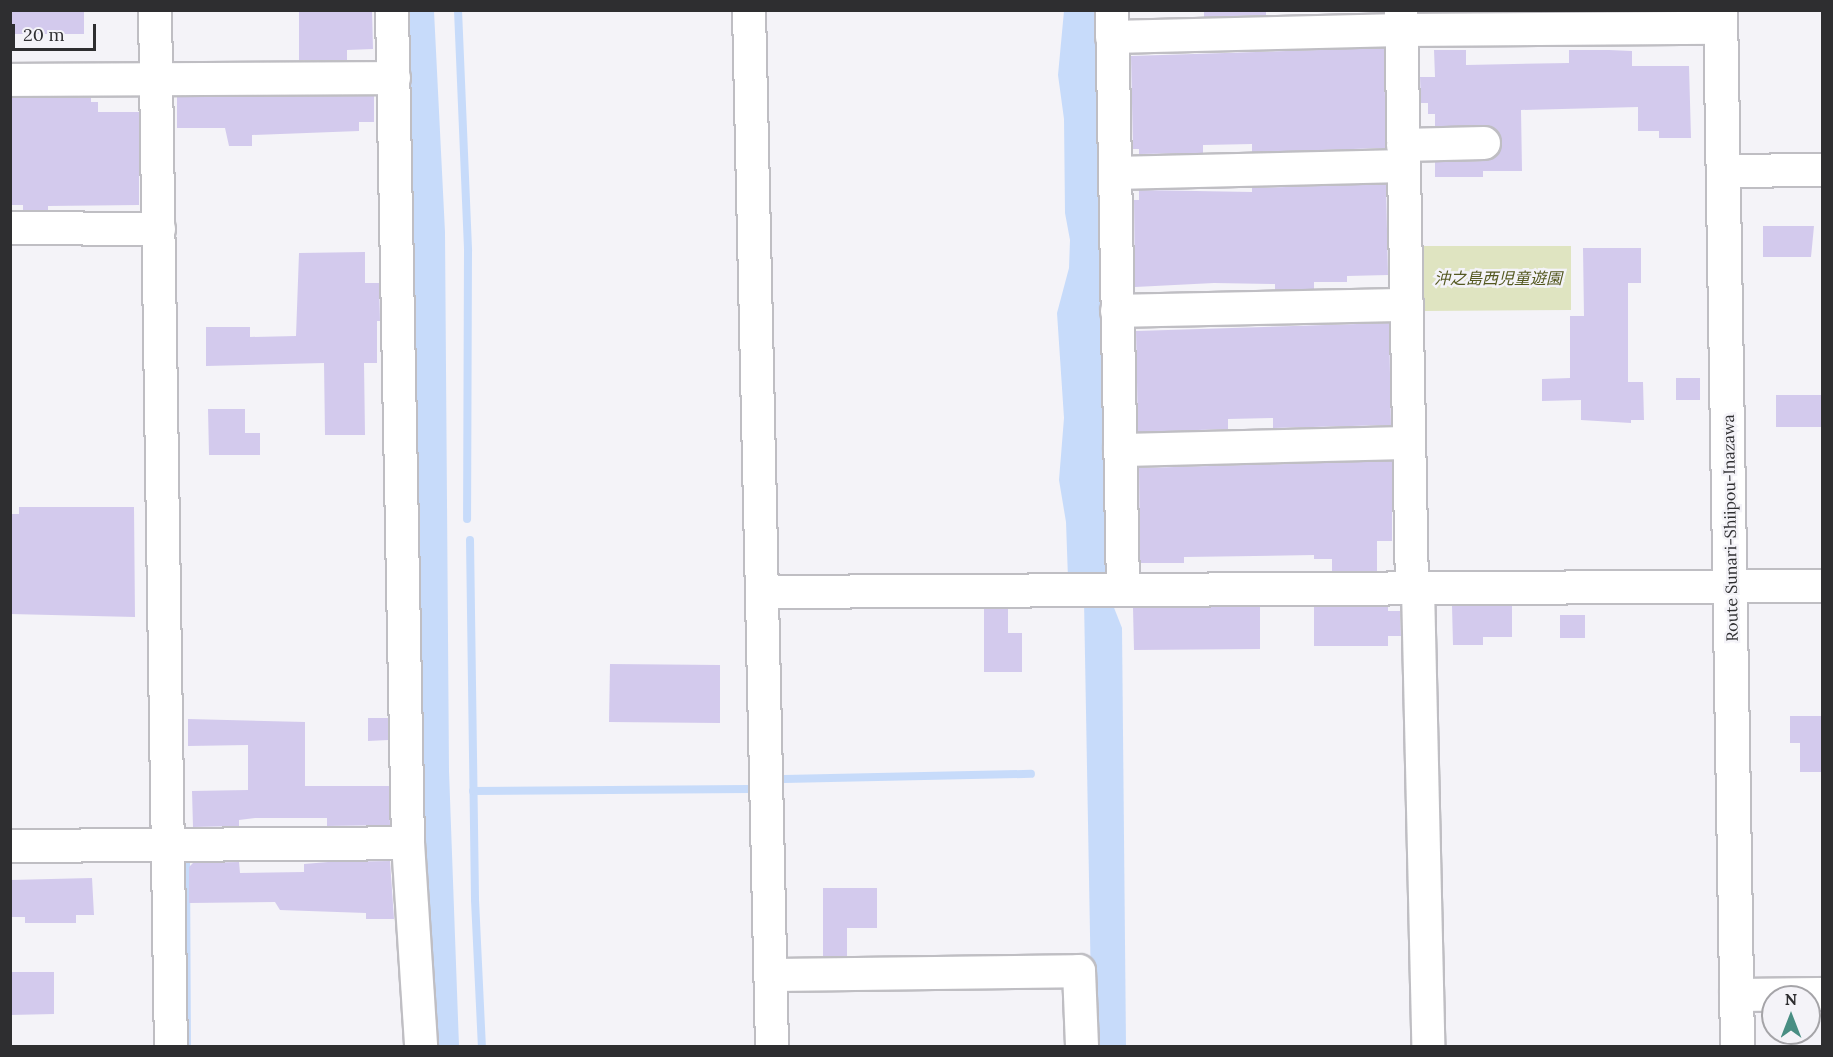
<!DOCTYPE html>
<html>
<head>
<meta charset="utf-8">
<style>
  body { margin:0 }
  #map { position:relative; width:1833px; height:1057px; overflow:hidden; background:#f4f3f8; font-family:Lora,"Noto Sans JP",serif }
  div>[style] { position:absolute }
  .green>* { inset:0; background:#dfe4c1 }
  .water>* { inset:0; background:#c7dbfa }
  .stream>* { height:8px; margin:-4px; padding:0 4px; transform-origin:4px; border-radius:4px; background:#c7dbfa }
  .building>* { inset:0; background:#d3caed }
  .roads { filter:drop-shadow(2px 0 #bfbec3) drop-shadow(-2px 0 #bfbec3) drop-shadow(0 2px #bfbec3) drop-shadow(0 -2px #bfbec3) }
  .minor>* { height:32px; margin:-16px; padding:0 16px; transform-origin:16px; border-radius:16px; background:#fff }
  .major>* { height:33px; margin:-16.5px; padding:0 16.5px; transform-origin:16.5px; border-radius:16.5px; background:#fff }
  span { translate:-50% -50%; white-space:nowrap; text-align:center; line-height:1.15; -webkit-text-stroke:5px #f4f3f8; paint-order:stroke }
  .park-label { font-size:16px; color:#545820; font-style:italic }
  .street-label { font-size:16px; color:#2e2e30 }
  .frame { position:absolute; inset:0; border:12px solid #2e2e30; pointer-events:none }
  .north { position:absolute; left:1761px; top:985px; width:60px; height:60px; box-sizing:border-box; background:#f4f3f8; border:2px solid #a5a4a8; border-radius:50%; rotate:0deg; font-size:16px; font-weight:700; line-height:24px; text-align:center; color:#2e2e30 }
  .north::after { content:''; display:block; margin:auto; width:21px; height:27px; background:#498e83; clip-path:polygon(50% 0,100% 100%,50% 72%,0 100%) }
  .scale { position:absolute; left:12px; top:24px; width:84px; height:27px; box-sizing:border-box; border:3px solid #2e2e30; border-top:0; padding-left:8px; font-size:18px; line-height:21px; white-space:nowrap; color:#2e2e30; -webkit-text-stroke:4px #f4f3f8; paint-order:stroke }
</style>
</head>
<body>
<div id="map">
  <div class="green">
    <i style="clip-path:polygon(1424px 246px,1571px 246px,1571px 310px,1424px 311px)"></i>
  </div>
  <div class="water">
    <i style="clip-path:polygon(408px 11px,434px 11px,445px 232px,449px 771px,459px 1046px,433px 1046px,421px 843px)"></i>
    <i style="clip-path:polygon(1064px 11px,1104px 11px,1114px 562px,1105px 576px,1068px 579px,1066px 522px,1059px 480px,1064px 418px,1057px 313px,1069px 268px,1070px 240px,1065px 213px,1064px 119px,1058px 75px)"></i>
    <i style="clip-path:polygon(1084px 600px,1111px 600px,1122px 628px,1126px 1046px,1092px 1046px)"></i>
  </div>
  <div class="stream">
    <i style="left:458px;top:10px;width:241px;rotate:87.6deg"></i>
    <i style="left:468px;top:251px;width:268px;rotate:90.2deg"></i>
    <i style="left:470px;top:540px;width:360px;rotate:89.2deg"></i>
    <i style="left:475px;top:900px;width:146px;rotate:87.3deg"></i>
    <i style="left:784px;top:779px;width:247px;rotate:-1.2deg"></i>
    <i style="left:473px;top:791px;width:275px;rotate:-0.4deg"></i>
    <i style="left:186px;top:860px;width:186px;rotate:89.7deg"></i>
  </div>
  <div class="building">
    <i style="clip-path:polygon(10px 10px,84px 10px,84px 34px,10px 34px)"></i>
    <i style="clip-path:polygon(299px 10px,372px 10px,373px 49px,347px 50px,347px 60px,299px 60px)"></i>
    <i style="clip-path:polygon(1204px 10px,1266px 10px,1266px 15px,1204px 17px)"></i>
    <i style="clip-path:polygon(1384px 48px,1386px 148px,1252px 152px,1252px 144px,1203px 145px,1203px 153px,1139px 154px,1139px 149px,1133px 149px,1131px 56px)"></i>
    <i style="clip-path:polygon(1434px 50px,1466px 50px,1466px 65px,1569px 63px,1569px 50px,1609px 50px,1632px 51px,1632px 66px,1689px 66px,1691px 138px,1659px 138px,1659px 131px,1638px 131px,1638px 107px,1521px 110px,1522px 171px,1483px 171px,1483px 177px,1435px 177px,1435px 162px,1485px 161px,1494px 158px,1502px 143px,1492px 127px,1435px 126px,1435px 114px,1428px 114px,1428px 103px,1421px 103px,1420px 77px,1435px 77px)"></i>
    <i style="clip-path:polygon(374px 96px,374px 122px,359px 122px,359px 131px,252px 135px,252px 146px,229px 146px,225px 128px,177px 128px,177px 97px)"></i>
    <i style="clip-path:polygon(10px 98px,91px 98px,91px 102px,98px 102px,98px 112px,139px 112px,139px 205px,48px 206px,48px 210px,23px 210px,23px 205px,10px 205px)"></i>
    <i style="clip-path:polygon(1386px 184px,1388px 275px,1347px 276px,1347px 282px,1314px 282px,1314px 289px,1275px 290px,1275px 284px,1214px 283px,1135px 287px,1134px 200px,1139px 200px,1139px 190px,1252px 192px,1252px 188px)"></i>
    <i style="clip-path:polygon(1763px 226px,1814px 226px,1811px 257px,1763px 257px)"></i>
    <i style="clip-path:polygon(1583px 248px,1641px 248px,1641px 283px,1628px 283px,1628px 382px,1643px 382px,1644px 420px,1631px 420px,1631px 423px,1581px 420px,1581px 400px,1542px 401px,1542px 379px,1570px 378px,1570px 316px,1584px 316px)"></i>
    <i style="clip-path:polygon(365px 252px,365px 283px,379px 283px,380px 321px,377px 321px,377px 363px,364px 363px,365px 435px,325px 435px,324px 363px,206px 366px,206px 327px,250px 327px,250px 337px,296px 336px,299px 253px)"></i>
    <i style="clip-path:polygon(1389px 323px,1391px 425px,1273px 428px,1273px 418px,1228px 419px,1228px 429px,1138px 432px,1136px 331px)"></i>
    <i style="clip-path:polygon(1676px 378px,1700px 378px,1700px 400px,1676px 400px)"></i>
    <i style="clip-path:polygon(1776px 395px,1822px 395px,1822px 427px,1776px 427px)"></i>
    <i style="clip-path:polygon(208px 409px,245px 409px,245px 433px,260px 433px,260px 455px,209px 455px)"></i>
    <i style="clip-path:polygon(1392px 461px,1392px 541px,1377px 541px,1377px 571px,1332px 571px,1332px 559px,1314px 559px,1314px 555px,1184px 557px,1184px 563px,1140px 563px,1139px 468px)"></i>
    <i style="clip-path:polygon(19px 507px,134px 507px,135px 617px,10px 614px,10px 514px,19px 514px)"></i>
    <i style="clip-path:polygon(1388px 606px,1388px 611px,1400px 611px,1401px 636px,1388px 636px,1388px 646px,1314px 646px,1314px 607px)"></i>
    <i style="clip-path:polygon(1452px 606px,1512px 606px,1512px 637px,1483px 637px,1483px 645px,1453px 645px)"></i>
    <i style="clip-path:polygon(1216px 607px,1260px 607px,1260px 649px,1134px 650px,1133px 608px)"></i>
    <i style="clip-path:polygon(984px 609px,1008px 609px,1008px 633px,1022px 633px,1022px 672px,984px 672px)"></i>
    <i style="clip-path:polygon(1560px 615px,1585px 615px,1585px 638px,1560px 638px)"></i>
    <i style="clip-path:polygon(610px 664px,720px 665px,720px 723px,609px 722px)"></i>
    <i style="clip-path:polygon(1790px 716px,1822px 716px,1822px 772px,1800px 772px,1800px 743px,1790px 743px)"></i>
    <i style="clip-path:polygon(368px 718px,388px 718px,388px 740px,368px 741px)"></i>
    <i style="clip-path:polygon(188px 719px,305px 722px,305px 786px,389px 786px,390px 825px,327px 826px,327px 818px,255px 818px,239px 820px,239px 826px,193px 827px,192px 791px,248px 790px,248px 745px,188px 746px)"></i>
    <i style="clip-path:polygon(390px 861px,394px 919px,366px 919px,366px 913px,280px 910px,275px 902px,189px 903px,189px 867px,193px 863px,239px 862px,240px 873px,304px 872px,304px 864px,328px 862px)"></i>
    <i style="clip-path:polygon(92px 878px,94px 915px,76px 915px,76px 923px,25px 923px,25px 917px,10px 917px,10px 880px)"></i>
    <i style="clip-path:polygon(823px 888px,877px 888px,877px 928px,847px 928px,847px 956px,823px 956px)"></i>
    <i style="clip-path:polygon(10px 972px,54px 972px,54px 1014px,10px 1015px)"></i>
  </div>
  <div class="roads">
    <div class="minor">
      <i style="left:155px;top:10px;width:1036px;rotate:89.12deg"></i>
      <i style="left:392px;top:10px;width:833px;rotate:88.9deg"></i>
      <i style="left:408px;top:843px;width:203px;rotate:86.3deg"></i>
      <i style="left:749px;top:10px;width:1036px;rotate:88.73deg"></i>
      <i style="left:1112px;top:10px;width:580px;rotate:88.91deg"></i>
      <i style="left:1401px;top:10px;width:578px;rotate:88.91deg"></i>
      <i style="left:1112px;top:37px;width:289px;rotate:-1.4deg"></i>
      <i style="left:1401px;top:30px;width:320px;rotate:-0.4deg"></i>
      <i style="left:10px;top:80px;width:384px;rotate:-0.3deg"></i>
      <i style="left:1403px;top:145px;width:81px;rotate:-1.4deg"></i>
      <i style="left:1725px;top:171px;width:97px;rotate:-0.6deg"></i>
      <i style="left:1115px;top:173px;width:289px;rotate:-1.4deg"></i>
      <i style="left:10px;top:228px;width:149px;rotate:0.4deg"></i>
      <i style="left:1117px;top:311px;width:290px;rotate:-1.2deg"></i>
      <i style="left:1120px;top:450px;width:289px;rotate:-1.4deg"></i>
      <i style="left:1418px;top:588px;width:458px;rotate:88.7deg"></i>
      <i style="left:762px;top:592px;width:1060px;rotate:-0.32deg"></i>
      <i style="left:10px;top:846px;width:398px;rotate:-0.4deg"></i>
      <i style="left:771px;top:975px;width:308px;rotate:-0.7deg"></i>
      <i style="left:1079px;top:971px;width:75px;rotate:87.7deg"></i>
      <i style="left:1736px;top:995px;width:86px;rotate:-0.7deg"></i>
    </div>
    <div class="major">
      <i style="left:1720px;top:10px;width:1036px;rotate:89.06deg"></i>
    </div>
  </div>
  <div class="park-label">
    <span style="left:1498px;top:278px">沖之島西児童遊園</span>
  </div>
  <div class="street-label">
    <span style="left:1730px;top:528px;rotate:-91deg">Route Sunari-Shiipou-Inazawa</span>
  </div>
  <div class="frame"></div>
  <div class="north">N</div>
  <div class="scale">20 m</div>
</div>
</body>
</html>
